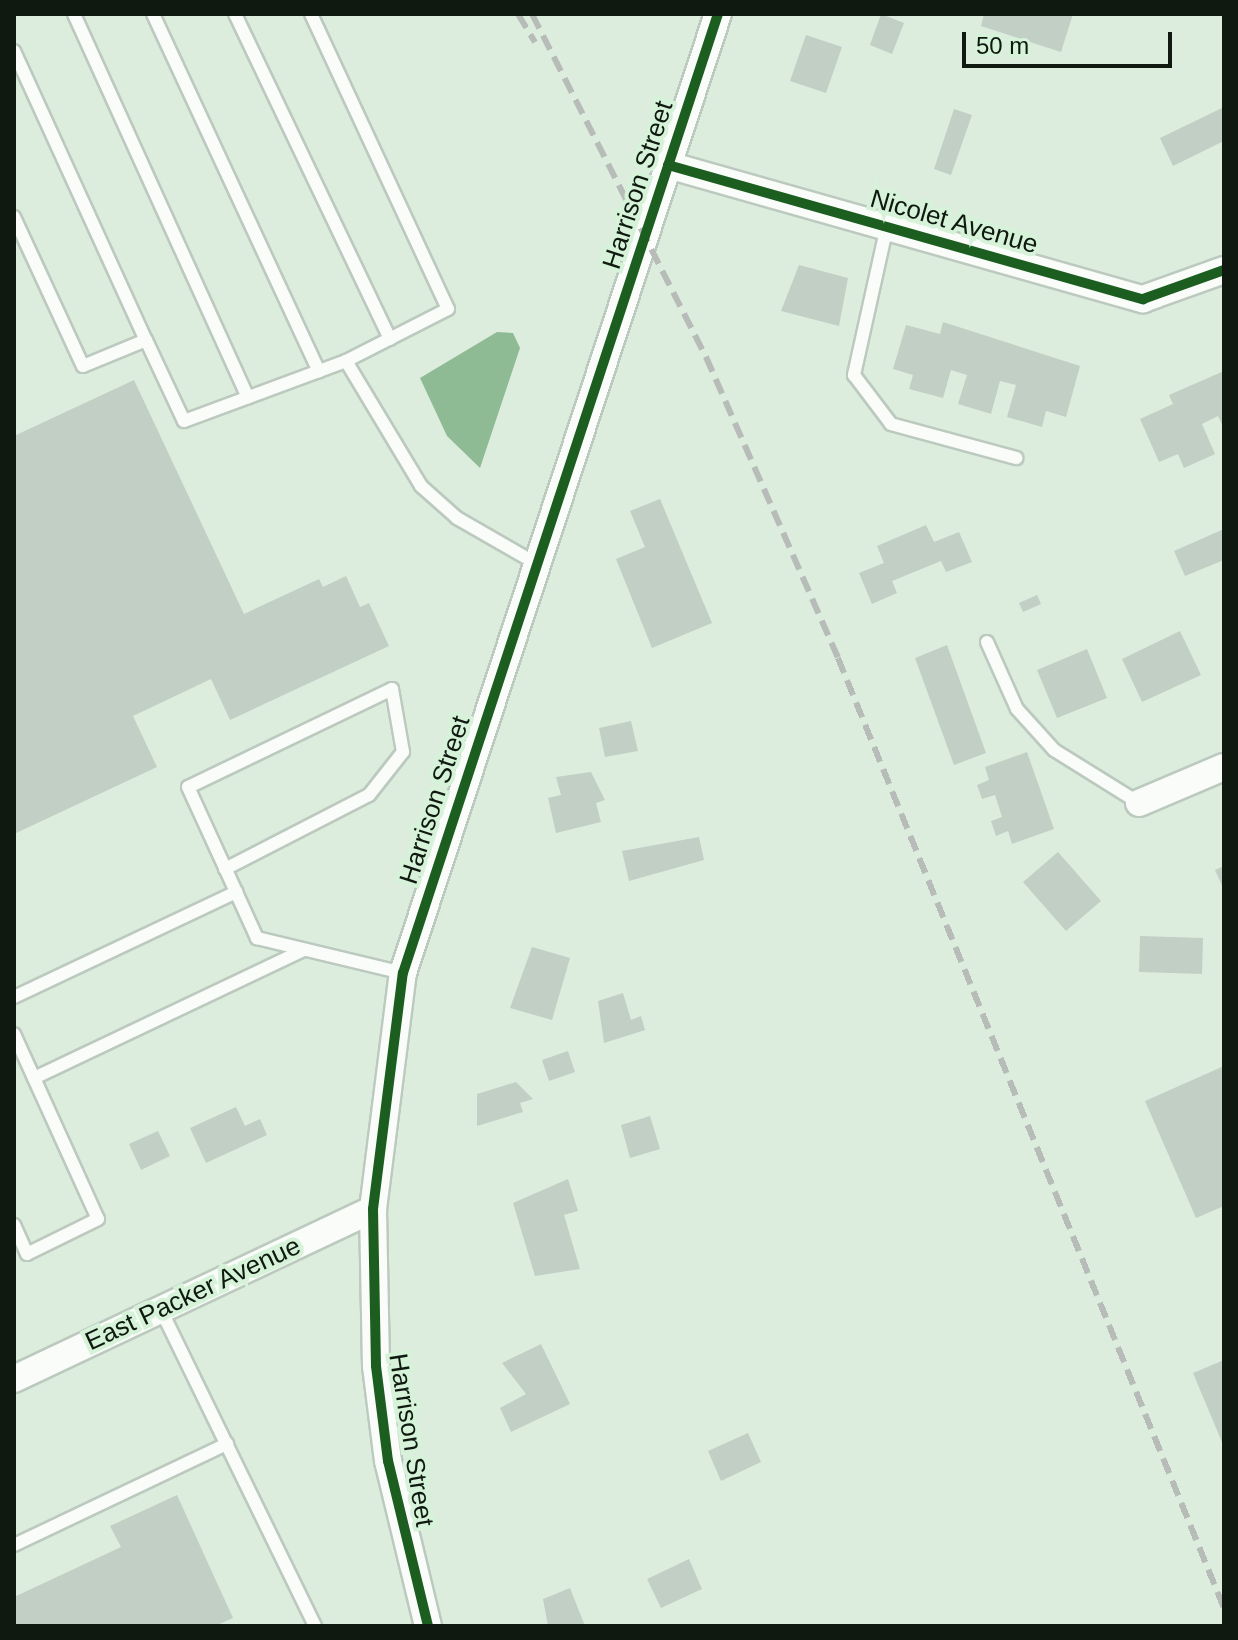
<!DOCTYPE html>
<html>
<head>
<meta charset="utf-8">
<style>
  body { margin:0 }
  #map { position:relative; width:1238px; height:1640px; overflow:hidden; background:#dcedde; font-family:Arial,sans-serif }
  div>[style] { position:absolute }
  .water>* { inset:0; background:#8ebb94 }
  .building>* { inset:0; background:#c2cfc4 }
  .roads { filter:drop-shadow(2px 0 #bcc9be) drop-shadow(-2px 0 #bcc9be) drop-shadow(0 2px #bcc9be) drop-shadow(0 -2px #bcc9be) }
  .service>* { height:12px; margin:-6px; padding:0 6px; transform-origin:6px; border-radius:6px; background:#fafcfa }
  .minor>* { height:26px; margin:-13px; padding:0 13px; transform-origin:13px; border-radius:13px; background:#fafcfa }
  .rail>* { height:6px; margin-top:-3px; transform-origin:0; background:repeating-linear-gradient(90deg,#b7bcb8 0 16px,transparent 0 24px) }
  .cycleway>* { height:10px; margin:-5px; padding:0 5px; transform-origin:5px; border-radius:5px; background:#1b5e20 }
  span { translate:-50% -50%; white-space:nowrap; text-align:center; line-height:1.15; -webkit-text-stroke:8px #d6f3d9; paint-order:stroke }
  .street-label { font-size:26px; color:#0f1910 }
  .frame { position:absolute; inset:0; border:16px solid #0f1910; pointer-events:none }
  .scale { position:absolute; left:962px; top:32px; width:210px; height:36px; box-sizing:border-box; border:4px solid #0f1910; border-top:0; padding-left:10px; font-size:24px; line-height:28px; white-space:nowrap; color:#0f1910; -webkit-text-stroke:6px #d6f3d9; paint-order:stroke }
</style>
</head>
<body>
<div id="map">
  <div class="water">
    <i style="clip-path:polygon(497px 332px,513px 333px,520px 348px,480px 468px,447px 436px,420px 378px)"></i>
  </div>
  <div class="building">
    <i style="clip-path:polygon(881px 14px,904px 23px,892px 54px,870px 45px)"></i>
    <i style="clip-path:polygon(984px 14px,1073px 14px,1061px 52px,981px 26px)"></i>
    <i style="clip-path:polygon(806px 35px,842px 47px,826px 93px,790px 81px)"></i>
    <i style="clip-path:polygon(1224px 107px,1224px 141px,1173px 166px,1160px 138px)"></i>
    <i style="clip-path:polygon(954px 109px,972px 115px,951px 175px,934px 169px)"></i>
    <i style="clip-path:polygon(799px 265px,848px 278px,839px 326px,781px 311px)"></i>
    <i style="clip-path:polygon(943px 322px,1080px 366px,1066px 417px,1046px 411px,1042px 427px,1007px 417px,1016px 385px,1000px 381px,991px 414px,958px 404px,967px 375px,951px 370px,943px 398px,909px 389px,913px 375px,893px 369px,906px 325px,940px 334px)"></i>
    <i style="clip-path:polygon(1224px 371px,1224px 429px,1218px 416px,1202px 424px,1215px 454px,1184px 468px,1178px 454px,1159px 462px,1140px 419px,1173px 404px,1169px 395px)"></i>
    <i style="clip-path:polygon(134px 380px,244px 614px,319px 579px,323px 587px,346px 576px,360px 607px,369px 603px,389px 646px,230px 720px,211px 679px,133px 716px,157px 767px,14px 834px,14px 436px)"></i>
    <i style="clip-path:polygon(660px 499px,712px 623px,652px 648px,616px 559px,645px 547px,630px 511px)"></i>
    <i style="clip-path:polygon(926px 525px,934px 542px,959px 532px,972px 562px,946px 572px,941px 561px,892px 581px,897px 593px,872px 604px,859px 573px,884px 563px,877px 546px)"></i>
    <i style="clip-path:polygon(1224px 529px,1224px 560px,1185px 576px,1174px 551px)"></i>
    <i style="clip-path:polygon(1037px 595px,1041px 604px,1023px 612px,1019px 603px)"></i>
    <i style="clip-path:polygon(1180px 631px,1201px 675px,1142px 702px,1122px 659px)"></i>
    <i style="clip-path:polygon(947px 645px,986px 753px,954px 765px,915px 658px)"></i>
    <i style="clip-path:polygon(1087px 649px,1107px 698px,1057px 718px,1037px 670px)"></i>
    <i style="clip-path:polygon(631px 721px,638px 751px,605px 757px,599px 728px)"></i>
    <i style="clip-path:polygon(1027px 752px,1054px 829px,1012px 844px,1008px 831px,996px 836px,991px 821px,1002px 817px,995px 795px,982px 799px,977px 785px,989px 780px,985px 767px)"></i>
    <i style="clip-path:polygon(591px 772px,605px 800px,596px 803px,601px 822px,556px 833px,548px 798px,561px 795px,556px 777px)"></i>
    <i style="clip-path:polygon(699px 837px,704px 860px,629px 881px,622px 851px)"></i>
    <i style="clip-path:polygon(1058px 852px,1101px 901px,1066px 931px,1023px 882px)"></i>
    <i style="clip-path:polygon(1224px 866px,1224px 890px,1215px 870px)"></i>
    <i style="clip-path:polygon(1140px 936px,1203px 938px,1202px 974px,1139px 972px)"></i>
    <i style="clip-path:polygon(532px 947px,570px 958px,552px 1020px,510px 1008px)"></i>
    <i style="clip-path:polygon(623px 993px,631px 1020px,641px 1016px,645px 1030px,604px 1043px,598px 1001px)"></i>
    <i style="clip-path:polygon(568px 1051px,575px 1072px,549px 1081px,542px 1060px)"></i>
    <i style="clip-path:polygon(1224px 1066px,1224px 1206px,1196px 1218px,1145px 1101px)"></i>
    <i style="clip-path:polygon(516px 1082px,533px 1099px,520px 1103px,523px 1112px,477px 1126px,477px 1094px)"></i>
    <i style="clip-path:polygon(236px 1107px,245px 1126px,260px 1119px,267px 1135px,206px 1163px,190px 1128px)"></i>
    <i style="clip-path:polygon(650px 1116px,660px 1149px,630px 1158px,621px 1125px)"></i>
    <i style="clip-path:polygon(158px 1131px,170px 1156px,141px 1170px,129px 1144px)"></i>
    <i style="clip-path:polygon(568px 1179px,578px 1211px,564px 1215px,580px 1269px,535px 1276px,513px 1203px)"></i>
    <i style="clip-path:polygon(541px 1344px,570px 1404px,511px 1432px,500px 1408px,526px 1394px,502px 1363px)"></i>
    <i style="clip-path:polygon(1224px 1360px,1224px 1447px,1193px 1373px)"></i>
    <i style="clip-path:polygon(748px 1433px,761px 1462px,721px 1481px,708px 1451px)"></i>
    <i style="clip-path:polygon(177px 1495px,233px 1618px,215px 1626px,14px 1626px,14px 1597px,121px 1547px,110px 1526px)"></i>
    <i style="clip-path:polygon(689px 1559px,702px 1589px,661px 1608px,647px 1579px)"></i>
    <i style="clip-path:polygon(570px 1588px,585px 1626px,548px 1626px,543px 1599px)"></i>
  </div>
  <div class="roads">
    <div class="service">
      <i style="left:74px;top:14px;width:421px;rotate:65.6deg"></i>
      <i style="left:153px;top:14px;width:394px;rotate:65.1deg"></i>
      <i style="left:235px;top:14px;width:360px;rotate:64.5deg"></i>
      <i style="left:311px;top:14px;width:325px;rotate:65.1deg"></i>
      <i style="left:448px;top:309px;width:114px;rotate:153deg"></i>
      <i style="left:346px;top:361px;width:146px;rotate:59deg"></i>
      <i style="left:421px;top:486px;width:48px;rotate:41.6deg"></i>
      <i style="left:457px;top:518px;width:92px;rotate:29.9deg"></i>
      <i style="left:14px;top:51px;width:318px;rotate:65.5deg"></i>
      <i style="left:14px;top:217px;width:164px;rotate:65.2deg"></i>
      <i style="left:83px;top:366px;width:68px;rotate:-22.4deg"></i>
      <i style="left:146px;top:340px;width:89px;rotate:64.9deg"></i>
      <i style="left:184px;top:421px;width:173px;rotate:-20.3deg"></i>
      <i style="left:887px;top:226px;width:153px;rotate:102.5deg"></i>
      <i style="left:854px;top:375px;width:61px;rotate:52.9deg"></i>
      <i style="left:891px;top:424px;width:130px;rotate:15.2deg"></i>
      <i style="left:987px;top:642px;width:73px;rotate:65.9deg"></i>
      <i style="left:1017px;top:709px;width:55px;rotate:47.9deg"></i>
      <i style="left:1054px;top:750px;width:100px;rotate:31.9deg"></i>
      <i style="left:225px;top:869px;width:162px;rotate:-27.2deg"></i>
      <i style="left:369px;top:795px;width:55px;rotate:-51.7deg"></i>
      <i style="left:403px;top:752px;width:64px;rotate:-99.9deg"></i>
      <i style="left:392px;top:689px;width:226px;rotate:154.3deg"></i>
      <i style="left:188px;top:787px;width:115px;rotate:65.4deg"></i>
      <i style="left:236px;top:892px;width:51px;rotate:65.5deg"></i>
      <i style="left:257px;top:938px;width:150px;rotate:13.5deg"></i>
      <i style="left:14px;top:997px;width:246px;rotate:-25.3deg"></i>
      <i style="left:14px;top:1034px;width:203px;rotate:65.6deg"></i>
      <i style="left:98px;top:1219px;width:79px;rotate:153.8deg"></i>
      <i style="left:27px;top:1254px;width:32px;rotate:-114deg"></i>
      <i style="left:34px;top:1078px;width:298px;rotate:-25.4deg"></i>
      <i style="left:161px;top:1310px;width:352px;rotate:64deg"></i>
      <i style="left:14px;top:1545px;width:236px;rotate:-25.4deg"></i>
    </div>
    <div class="minor">
      <i style="left:668px;top:165px;width:494px;rotate:15.8deg"></i>
      <i style="left:1143px;top:299px;width:86px;rotate:-19.7deg"></i>
      <i style="left:1139px;top:803px;width:92px;rotate:-23deg"></i>
      <i style="left:14px;top:1379px;width:397px;rotate:-25.3deg"></i>
      <i style="left:428px;top:1626px;width:170px;rotate:-103.6deg"></i>
      <i style="left:388px;top:1461px;width:96px;rotate:-97.2deg"></i>
      <i style="left:376px;top:1366px;width:157px;rotate:-91.1deg"></i>
      <i style="left:373px;top:1209px;width:238px;rotate:-82.8deg"></i>
      <i style="left:403px;top:973px;width:1009px;rotate:-71.82deg"></i>
    </div>
  </div>
  <div class="rail">
    <i style="left:518px;top:14px;width:33px;rotate:59deg"></i>
    <i style="left:532px;top:14px;width:385px;rotate:63.1deg"></i>
    <i style="left:706px;top:357px;width:329px;rotate:66.3deg"></i>
    <i style="left:838px;top:658px;width:1025px;rotate:67.89deg"></i>
  </div>
  <div class="cycleway">
    <i style="left:668px;top:165px;width:494px;rotate:15.8deg"></i>
    <i style="left:1143px;top:299px;width:86px;rotate:-19.7deg"></i>
    <i style="left:428px;top:1626px;width:170px;rotate:-103.6deg"></i>
    <i style="left:388px;top:1461px;width:96px;rotate:-97.2deg"></i>
    <i style="left:376px;top:1366px;width:157px;rotate:-91.1deg"></i>
    <i style="left:373px;top:1209px;width:238px;rotate:-82.8deg"></i>
    <i style="left:403px;top:973px;width:1009px;rotate:-71.82deg"></i>
  </div>
  <div class="street-label">
    <span style="left:638px;top:185px;rotate:-72deg">Harrison Street</span>
    <span style="left:954px;top:222px;rotate:16deg">Nicolet Avenue</span>
    <span style="left:435px;top:800px;rotate:-72deg">Harrison Street</span>
    <span style="left:193px;top:1294px;rotate:-25deg">East Packer Avenue</span>
    <span style="left:411px;top:1440px;rotate:81deg">Harrison Street</span>
  </div>
  <div class="frame"></div>
  <div class="scale">50 m</div>
</div>
</body>
</html>
